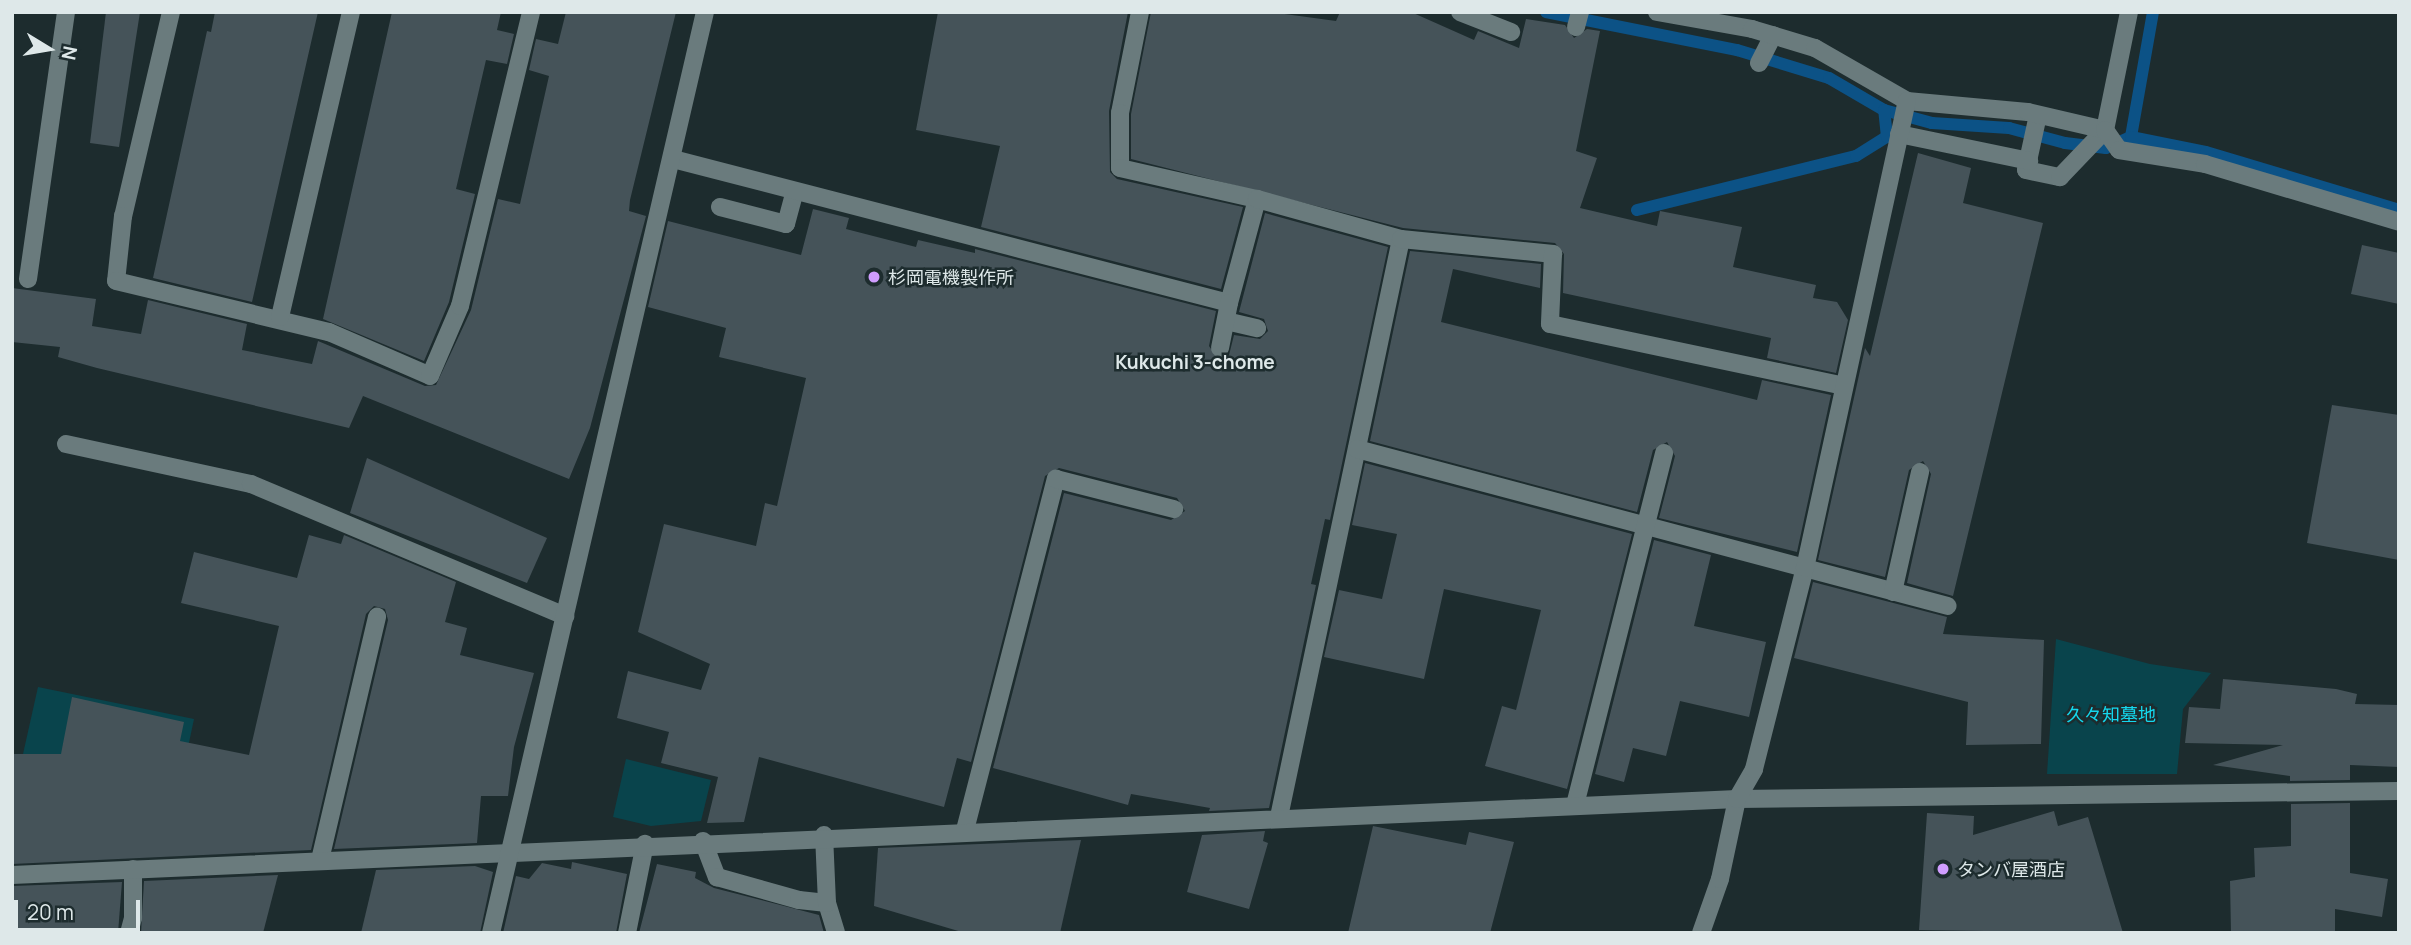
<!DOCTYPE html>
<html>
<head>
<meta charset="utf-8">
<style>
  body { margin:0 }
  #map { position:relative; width:2411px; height:945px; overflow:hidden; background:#1d2c2e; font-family:Manrope,"Noto Sans JP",sans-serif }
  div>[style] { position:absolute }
  .green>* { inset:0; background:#09444c }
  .stream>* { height:12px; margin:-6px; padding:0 6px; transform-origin:6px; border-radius:6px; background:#0c5286 }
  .building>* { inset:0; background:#455359 }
  .lane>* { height:18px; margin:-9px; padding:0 9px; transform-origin:9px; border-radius:9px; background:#6a7b7d }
  .street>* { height:18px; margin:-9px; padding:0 9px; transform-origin:9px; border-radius:9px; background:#6a7b7d }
  .dots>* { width:19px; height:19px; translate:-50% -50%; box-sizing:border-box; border:4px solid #1d2c2e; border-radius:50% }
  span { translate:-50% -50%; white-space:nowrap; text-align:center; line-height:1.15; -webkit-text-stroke:5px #1d2c2e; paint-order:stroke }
  .poi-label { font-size:18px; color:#dee8e9 }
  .left { translate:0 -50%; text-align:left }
  .park-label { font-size:18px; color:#14d8ee }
  .neighbourhood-label { font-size:19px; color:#dee8e9; font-weight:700 }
  .frame { position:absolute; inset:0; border:14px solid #dee8e9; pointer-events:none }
  .north { position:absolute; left:14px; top:14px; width:70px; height:70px; -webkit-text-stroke:5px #1d2c2e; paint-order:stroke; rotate:101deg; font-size:19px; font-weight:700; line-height:28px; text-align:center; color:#dee8e9 }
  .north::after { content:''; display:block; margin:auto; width:24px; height:32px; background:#dee8e9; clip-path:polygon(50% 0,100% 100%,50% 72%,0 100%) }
  .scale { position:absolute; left:14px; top:900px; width:126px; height:32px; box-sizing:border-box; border:4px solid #dee8e9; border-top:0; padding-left:9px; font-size:21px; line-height:24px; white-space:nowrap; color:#dee8e9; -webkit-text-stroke:5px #1d2c2e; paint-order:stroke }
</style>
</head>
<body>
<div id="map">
  <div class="green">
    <i style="clip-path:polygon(2056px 639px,2150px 664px,2211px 673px,2183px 709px,2177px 774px,2047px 774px)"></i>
    <i style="clip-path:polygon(38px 687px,194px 719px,175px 809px,21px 858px,23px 754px)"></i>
    <i style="clip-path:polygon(626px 759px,711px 780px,701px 821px,651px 826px,613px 817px)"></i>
  </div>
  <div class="stream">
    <i style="left:1546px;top:12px;width:195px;rotate:11.3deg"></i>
    <i style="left:1737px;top:50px;width:96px;rotate:16.9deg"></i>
    <i style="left:1829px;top:78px;width:64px;rotate:30.2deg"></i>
    <i style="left:1884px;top:110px;width:50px;rotate:15.2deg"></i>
    <i style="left:1932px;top:123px;width:77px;rotate:3.7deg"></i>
    <i style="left:2009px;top:128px;width:58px;rotate:15deg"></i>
    <i style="left:2065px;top:143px;width:41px;rotate:7deg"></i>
    <i style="left:2106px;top:148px;width:27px;rotate:-24deg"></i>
    <i style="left:2153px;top:12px;width:127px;rotate:100deg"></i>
    <i style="left:2131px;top:137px;width:76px;rotate:11.3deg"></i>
    <i style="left:2206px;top:152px;width:202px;rotate:16.7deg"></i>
    <i style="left:1637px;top:210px;width:226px;rotate:-13.9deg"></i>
    <i style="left:1856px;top:156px;width:36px;rotate:-32deg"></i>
    <i style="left:1887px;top:137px;width:27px;rotate:-96deg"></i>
  </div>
  <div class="building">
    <i style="clip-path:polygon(106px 12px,140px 12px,119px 147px,90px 143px)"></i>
    <i style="clip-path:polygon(215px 12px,318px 12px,252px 302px,153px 278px,207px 31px,211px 32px)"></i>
    <i style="clip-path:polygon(392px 12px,501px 12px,497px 30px,514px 34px,507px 64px,486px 60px,456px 189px,475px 194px,449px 302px,424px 361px,323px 319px)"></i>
    <i style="clip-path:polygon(566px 12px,676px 12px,630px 200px,629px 211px,646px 216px,590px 428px,569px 479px,363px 396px,349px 428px,97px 368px,58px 357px,60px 347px,12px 342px,12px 288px,96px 299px,92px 326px,141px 334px,148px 300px,247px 324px,242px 350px,312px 364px,318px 341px,425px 386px,436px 385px,471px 310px,498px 199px,520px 204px,549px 76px,529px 70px,536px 39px,558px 44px)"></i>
    <i style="clip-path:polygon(938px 12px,1128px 12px,1109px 111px,1110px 172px,1117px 179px,1243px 207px,1221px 289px,981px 227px,1000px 146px,916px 130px)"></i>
    <i style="clip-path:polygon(1151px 12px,1270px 12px,1336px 21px,1340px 12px,1411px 12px,1474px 40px,1478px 31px,1519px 48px,1526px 19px,1565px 25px,1574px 38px,1587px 29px,1600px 31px,1576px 151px,1597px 158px,1580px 208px,1657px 226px,1660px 211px,1742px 227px,1733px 267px,1816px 285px,1813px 298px,1837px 302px,1848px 320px,1836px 373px,1767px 358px,1771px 338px,1563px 293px,1564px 254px,1555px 243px,1403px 228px,1131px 159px,1131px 114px)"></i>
    <i style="clip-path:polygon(1918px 153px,1971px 168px,1963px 203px,2043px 223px,1953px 596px,1907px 583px,1931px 474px,1923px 461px,1909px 470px,1885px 577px,1818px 560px,1865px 348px,1870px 356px)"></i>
    <i style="clip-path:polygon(813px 209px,849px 218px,846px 229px,916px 247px,918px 240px,975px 253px,975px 249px,1216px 311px,1209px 346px,1218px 359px,1229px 355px,1234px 335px,1260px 339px,1268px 331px,1264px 319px,1239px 312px,1265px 213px,1388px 247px,1330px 520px,1325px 519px,1311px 584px,1316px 585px,1269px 808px,1209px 811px,1210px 808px,1131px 794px,1128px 805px,993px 768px,1064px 493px,1171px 520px,1185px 511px,1177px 498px,1059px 468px,1045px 476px,971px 762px,957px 758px,944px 807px,759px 757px,744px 822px,707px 823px,718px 777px,661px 763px,669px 732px,617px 718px,628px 671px,701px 690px,710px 664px,638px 632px,664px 524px,756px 546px,765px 503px,777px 506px,806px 378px,719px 357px,726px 328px,648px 307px,668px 221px,801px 255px)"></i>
    <i style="clip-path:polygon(2362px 245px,2399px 253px,2399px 304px,2351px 294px)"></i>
    <i style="clip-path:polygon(1410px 251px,1541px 264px,1540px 288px,1453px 269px,1441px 322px,1757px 400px,1762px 380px,1831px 395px,1797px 552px,1659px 518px,1675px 456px,1667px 442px,1653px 450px,1637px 512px,1370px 441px)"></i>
    <i style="clip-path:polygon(2332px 405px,2399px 415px,2399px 560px,2307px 543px)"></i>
    <i style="clip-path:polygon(367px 458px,547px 538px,527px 583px,350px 513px)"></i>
    <i style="clip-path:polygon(1365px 463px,1632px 534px,1567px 789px,1485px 766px,1502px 706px,1516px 710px,1541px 610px,1444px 589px,1424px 679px,1324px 657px,1339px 590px,1382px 599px,1397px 534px,1352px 525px)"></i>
    <i style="clip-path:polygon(309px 535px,341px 544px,344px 535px,456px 582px,445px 622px,467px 628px,460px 655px,534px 673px,514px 747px,508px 796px,481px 796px,477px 843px,334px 849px,388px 620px,385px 609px,374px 606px,366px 614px,311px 850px,12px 864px,12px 754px,61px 754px,72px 697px,184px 722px,180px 741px,249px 755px,279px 626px,181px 603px,194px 552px,297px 578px)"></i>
    <i style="clip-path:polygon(1654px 540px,1711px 555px,1694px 626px,1766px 642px,1749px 717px,1680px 701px,1666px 756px,1633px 748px,1624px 782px,1595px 774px)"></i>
    <i style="clip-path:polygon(1813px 582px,1947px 617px,1943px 634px,2044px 640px,2041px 744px,1966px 745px,1968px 702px,1794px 658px)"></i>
    <i style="clip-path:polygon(2223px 679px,2336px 689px,2357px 694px,2355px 704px,2399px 705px,2399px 767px,2350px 765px,2350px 780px,2290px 781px,2290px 776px,2213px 765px,2283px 745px,2185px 743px,2189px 707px,2220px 709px)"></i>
    <i style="clip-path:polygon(2350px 803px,2350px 873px,2388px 879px,2382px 917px,2335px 909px,2335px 933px,2231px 933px,2230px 881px,2255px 877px,2254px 848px,2291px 846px,2291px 804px)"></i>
    <i style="clip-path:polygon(2054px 811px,2058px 826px,2088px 817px,2123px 933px,1919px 930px,1927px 813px,1974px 816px,1973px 835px)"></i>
    <i style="clip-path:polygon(1373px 826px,1466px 845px,1469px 832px,1514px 842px,1490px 933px,1348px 933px)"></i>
    <i style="clip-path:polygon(1265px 831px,1263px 841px,1268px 843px,1249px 909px,1187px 892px,1202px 835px)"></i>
    <i style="clip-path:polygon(1081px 840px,1060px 933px,965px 933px,874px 906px,878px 848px)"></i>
    <i style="clip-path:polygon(572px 862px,627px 874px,616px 933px,503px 933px,516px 876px,529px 879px,542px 863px,571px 869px)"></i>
    <i style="clip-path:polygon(657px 864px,696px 872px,695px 878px,714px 888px,819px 915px,824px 933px,639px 933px)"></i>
    <i style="clip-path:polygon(475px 866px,493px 872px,480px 933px,361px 933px,376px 870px)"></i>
    <i style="clip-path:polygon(278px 875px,263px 933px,141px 933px,144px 881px)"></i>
    <i style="clip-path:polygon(122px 882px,118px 933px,12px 933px,12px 886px)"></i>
  </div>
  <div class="lane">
    <i style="left:1576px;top:27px;width:16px;rotate:-75deg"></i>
    <i style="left:1759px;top:63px;width:31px;rotate:-63deg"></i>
    <i style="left:2038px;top:115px;width:56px;rotate:102.3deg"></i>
    <i style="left:2026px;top:170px;width:35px;rotate:12deg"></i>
    <i style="left:2060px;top:177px;width:65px;rotate:-46.2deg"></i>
    <i style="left:1899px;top:134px;width:133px;rotate:11.7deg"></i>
    <i style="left:720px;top:207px;width:68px;rotate:14.4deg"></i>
    <i style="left:786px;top:224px;width:34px;rotate:-75deg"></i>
    <i style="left:28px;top:279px;width:270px;rotate:-81.9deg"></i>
    <i style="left:1226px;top:321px;width:32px;rotate:13deg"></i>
    <i style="left:66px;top:444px;width:189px;rotate:12.2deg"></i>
    <i style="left:251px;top:484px;width:341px;rotate:22.8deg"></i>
    <i style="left:965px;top:830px;width:363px;rotate:-75.5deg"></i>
    <i style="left:1056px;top:479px;width:122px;rotate:14.3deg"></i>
    <i style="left:827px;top:903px;width:31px;rotate:73deg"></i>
    <i style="left:129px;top:933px;width:16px;rotate:-75deg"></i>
    <i style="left:627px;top:933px;width:91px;rotate:-78.6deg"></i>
  </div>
  <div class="street">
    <i style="left:171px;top:12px;width:210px;rotate:103.2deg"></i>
    <i style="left:123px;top:216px;width:65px;rotate:96.1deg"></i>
    <i style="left:116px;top:281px;width:219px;rotate:13.5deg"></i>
    <i style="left:329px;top:332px;width:110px;rotate:23.5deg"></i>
    <i style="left:430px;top:376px;width:76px;rotate:-66.8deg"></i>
    <i style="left:460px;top:306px;width:302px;rotate:-76.4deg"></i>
    <i style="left:1140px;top:12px;width:103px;rotate:101.2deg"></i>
    <i style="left:1120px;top:113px;width:55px;rotate:90deg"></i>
    <i style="left:1120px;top:168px;width:140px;rotate:12.8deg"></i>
    <i style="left:1460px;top:12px;width:55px;rotate:21.4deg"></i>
    <i style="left:1657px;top:12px;width:97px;rotate:10.1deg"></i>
    <i style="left:1752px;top:29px;width:66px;rotate:16.8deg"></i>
    <i style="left:1815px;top:48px;width:106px;rotate:29.9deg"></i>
    <i style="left:1907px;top:101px;width:121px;rotate:5.2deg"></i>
    <i style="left:2028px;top:112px;width:79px;rotate:13.2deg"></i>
    <i style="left:2129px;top:12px;width:120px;rotate:101.5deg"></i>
    <i style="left:2105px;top:130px;width:24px;rotate:55deg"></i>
    <i style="left:2119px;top:150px;width:87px;rotate:9.2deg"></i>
    <i style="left:2205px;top:164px;width:202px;rotate:16.6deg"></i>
    <i style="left:673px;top:159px;width:574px;rotate:14.52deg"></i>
    <i style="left:1229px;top:303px;width:108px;rotate:-74.9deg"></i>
    <i style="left:1257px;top:199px;width:149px;rotate:15.5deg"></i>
    <i style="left:1401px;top:239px;width:591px;rotate:101.92deg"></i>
    <i style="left:1401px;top:239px;width:153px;rotate:5.6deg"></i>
    <i style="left:1553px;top:254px;width:70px;rotate:92.5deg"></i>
    <i style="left:1550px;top:324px;width:299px;rotate:11.9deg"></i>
    <i style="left:280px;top:317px;width:313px;rotate:-76.9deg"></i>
    <i style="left:1220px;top:348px;width:46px;rotate:-78.7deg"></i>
    <i style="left:1357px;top:449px;width:611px;rotate:14.88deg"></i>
    <i style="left:1893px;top:592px;width:123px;rotate:-77.3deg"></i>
    <i style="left:1575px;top:805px;width:363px;rotate:-75.8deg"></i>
    <i style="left:703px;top:841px;width:39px;rotate:69deg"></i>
    <i style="left:717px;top:877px;width:85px;rotate:15.7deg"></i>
    <i style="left:799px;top:900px;width:28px;rotate:6deg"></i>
    <i style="left:827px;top:903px;width:68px;rotate:-92.5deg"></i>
    <i style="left:320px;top:860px;width:250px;rotate:-76.8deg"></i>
    <i style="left:133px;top:869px;width:49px;rotate:90deg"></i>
    <i style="left:12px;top:875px;width:1727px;rotate:-2.52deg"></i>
    <i style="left:1737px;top:799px;width:662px;rotate:-0.69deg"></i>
    <i style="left:491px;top:933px;width:946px;rotate:-76.92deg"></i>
    <i style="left:1701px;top:933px;width:57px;rotate:-70.6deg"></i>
    <i style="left:1720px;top:879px;width:82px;rotate:-78deg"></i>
    <i style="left:1737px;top:799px;width:34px;rotate:-60deg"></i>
    <i style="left:1754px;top:769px;width:207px;rotate:-75.8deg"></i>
    <i style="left:1805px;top:568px;width:478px;rotate:-77.7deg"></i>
  </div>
  <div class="dots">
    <i style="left:874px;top:277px;background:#d09dff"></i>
    <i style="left:1943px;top:869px;background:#d09dff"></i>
  </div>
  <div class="poi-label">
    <span class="left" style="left:888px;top:277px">杉岡電機製作所</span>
    <span class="left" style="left:1957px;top:869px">タンバ屋酒店</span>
  </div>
  <div class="park-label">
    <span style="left:2111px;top:714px">久々知墓地</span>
  </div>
  <div class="neighbourhood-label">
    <span style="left:1195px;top:363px">Kukuchi 3-chome</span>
  </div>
  <div class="frame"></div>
  <div class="north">N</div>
  <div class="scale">20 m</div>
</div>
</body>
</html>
